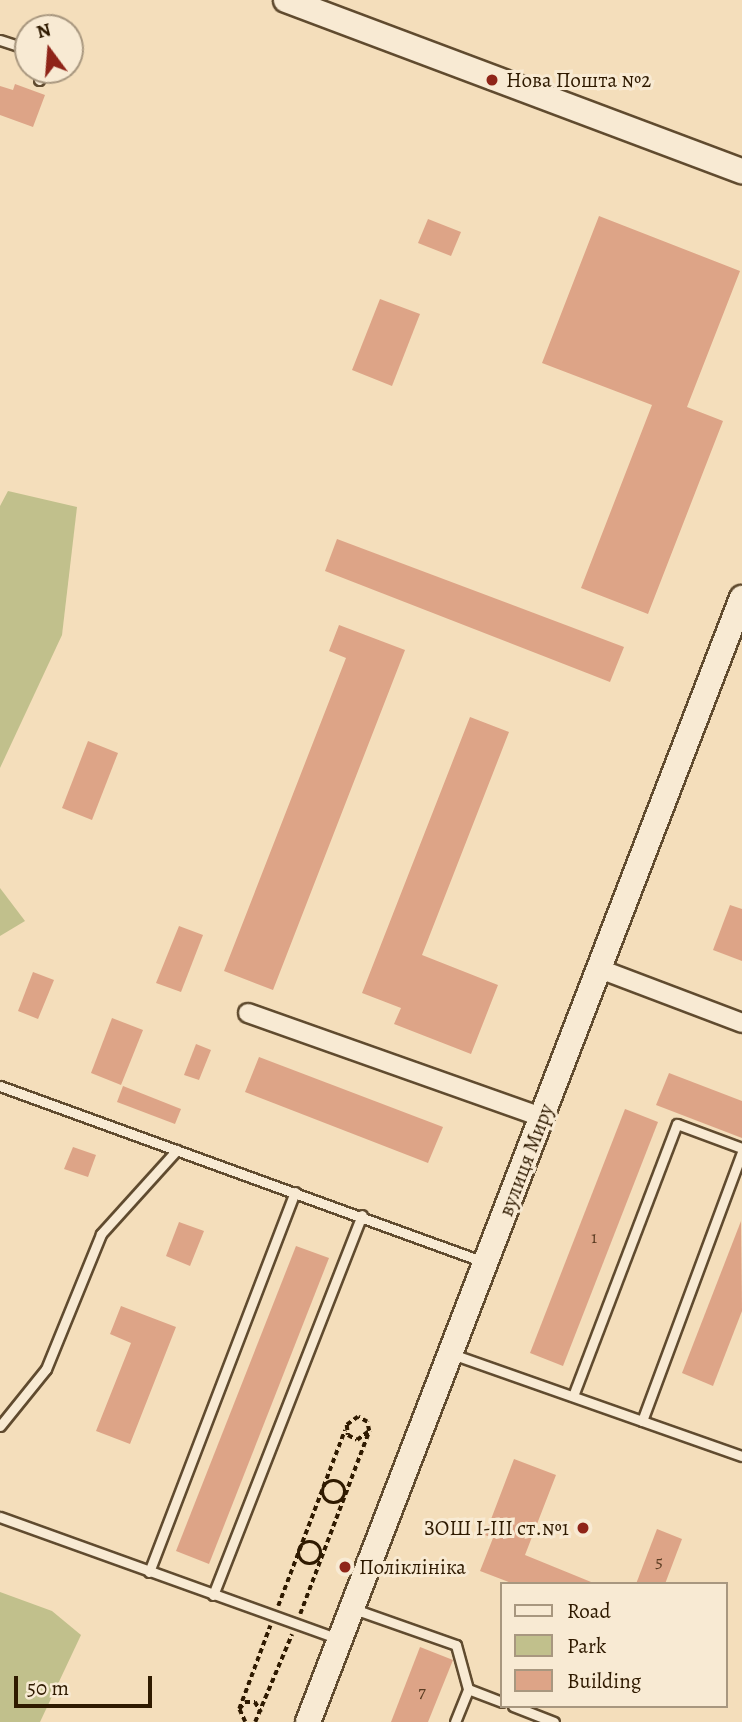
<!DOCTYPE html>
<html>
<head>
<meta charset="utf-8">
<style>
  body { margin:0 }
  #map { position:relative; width:742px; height:1722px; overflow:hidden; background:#f4debb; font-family:Alegreya,serif }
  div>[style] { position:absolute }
  .green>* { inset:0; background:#c1c08c }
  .building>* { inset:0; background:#dda487 }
  .path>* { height:3.5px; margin-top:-1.75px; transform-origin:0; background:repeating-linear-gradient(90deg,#2f1a00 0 5px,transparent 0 8.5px) }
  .path>.ring { margin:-1.75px; padding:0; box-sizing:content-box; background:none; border:3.5px solid #2f1a00; border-radius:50% }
  .roads { filter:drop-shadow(2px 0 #604b2f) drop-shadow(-2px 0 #604b2f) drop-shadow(0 2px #604b2f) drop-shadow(0 -2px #604b2f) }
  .lane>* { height:9px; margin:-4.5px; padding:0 4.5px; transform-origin:4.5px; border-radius:4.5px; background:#f8ead3 }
  .street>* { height:18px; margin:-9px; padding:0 9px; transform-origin:9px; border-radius:9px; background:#f8ead3 }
  .secondary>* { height:24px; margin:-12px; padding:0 12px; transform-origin:12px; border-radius:12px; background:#f8ead3 }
  .dots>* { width:19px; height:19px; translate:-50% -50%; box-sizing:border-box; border:4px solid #f8ead3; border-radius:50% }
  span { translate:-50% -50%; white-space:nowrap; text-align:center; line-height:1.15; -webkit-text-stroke:6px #f8ead3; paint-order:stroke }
  .number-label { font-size:18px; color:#5a3c22 }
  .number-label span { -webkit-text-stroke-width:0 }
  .poi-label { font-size:21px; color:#2f1a00 }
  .left { translate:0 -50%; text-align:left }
  .right { translate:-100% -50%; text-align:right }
  .street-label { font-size:21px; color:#2f1a00 }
  .legend { position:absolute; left:500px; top:1582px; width:228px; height:126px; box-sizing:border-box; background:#f8ead3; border:2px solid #a8977f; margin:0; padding:9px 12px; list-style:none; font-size:21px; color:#2f1a00 }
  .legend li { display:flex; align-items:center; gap:14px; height:35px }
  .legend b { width:35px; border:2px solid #a8977f }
  .north { position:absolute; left:14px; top:14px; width:70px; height:70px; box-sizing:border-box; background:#f8ead3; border:2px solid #a8977f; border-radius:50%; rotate:344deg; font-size:19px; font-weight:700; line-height:28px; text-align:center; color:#2f1a00 }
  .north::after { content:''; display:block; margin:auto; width:24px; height:32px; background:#8f2418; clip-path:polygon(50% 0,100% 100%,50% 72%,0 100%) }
  .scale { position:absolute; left:14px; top:1676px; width:138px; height:32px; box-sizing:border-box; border:4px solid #2f1a00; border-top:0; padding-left:9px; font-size:21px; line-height:24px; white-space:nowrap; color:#2f1a00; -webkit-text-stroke:5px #f8ead3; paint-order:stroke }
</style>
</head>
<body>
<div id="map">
  <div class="green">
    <i style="clip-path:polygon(8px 491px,77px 507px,62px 635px,0 768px,0 506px)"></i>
    <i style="clip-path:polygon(0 888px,25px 921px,0 936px)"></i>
    <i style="clip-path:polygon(0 1592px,52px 1611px,81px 1635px,40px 1722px,0 1722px)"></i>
  </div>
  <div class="building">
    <i style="clip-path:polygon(15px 84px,45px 95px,33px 127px,0 115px,0 86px,13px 90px)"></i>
    <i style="clip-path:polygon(599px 216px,740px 271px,687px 407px,723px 421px,648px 614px,581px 588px,652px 405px,542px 363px)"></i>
    <i style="clip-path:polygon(428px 219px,461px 232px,451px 256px,418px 243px)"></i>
    <i style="clip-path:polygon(380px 299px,420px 314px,392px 386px,352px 370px)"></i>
    <i style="clip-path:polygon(337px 539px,624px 647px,610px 682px,325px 571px)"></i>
    <i style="clip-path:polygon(339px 625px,405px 650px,273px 990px,224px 971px,346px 658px,329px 651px)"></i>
    <i style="clip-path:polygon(470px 717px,509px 732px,422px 955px,498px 985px,471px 1054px,394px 1024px,401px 1008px,362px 993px)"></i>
    <i style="clip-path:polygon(88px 741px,118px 753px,92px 820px,62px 808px)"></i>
    <i style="clip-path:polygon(730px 905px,742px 909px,742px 961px,713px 950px)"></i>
    <i style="clip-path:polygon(179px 926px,203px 935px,181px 992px,156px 983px)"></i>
    <i style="clip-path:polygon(33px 972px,54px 980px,38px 1019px,18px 1011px)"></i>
    <i style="clip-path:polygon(112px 1018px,143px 1030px,121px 1085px,91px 1073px)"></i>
    <i style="clip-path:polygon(196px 1044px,211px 1050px,199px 1080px,184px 1075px)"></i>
    <i style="clip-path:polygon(259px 1057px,443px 1127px,428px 1163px,245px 1092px)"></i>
    <i style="clip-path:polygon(669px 1073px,742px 1101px,742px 1138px,656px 1105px)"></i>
    <i style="clip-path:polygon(123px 1086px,181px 1109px,175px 1124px,117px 1102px)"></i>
    <i style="clip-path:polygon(625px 1109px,658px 1122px,563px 1366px,530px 1353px)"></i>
    <i style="clip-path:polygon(73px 1147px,96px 1155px,88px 1177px,64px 1169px)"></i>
    <i style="clip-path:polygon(741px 1221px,742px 1311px,713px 1386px,682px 1373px)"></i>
    <i style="clip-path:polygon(179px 1222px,204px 1231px,190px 1266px,166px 1256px)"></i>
    <i style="clip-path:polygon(296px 1246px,329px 1258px,209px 1564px,176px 1551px)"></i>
    <i style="clip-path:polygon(121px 1306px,176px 1327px,130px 1444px,96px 1431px,131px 1343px,110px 1334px)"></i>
    <i style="clip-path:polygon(514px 1459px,556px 1475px,525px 1555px,596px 1584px,514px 1584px,480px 1571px,493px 1538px,485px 1535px)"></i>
    <i style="clip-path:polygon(657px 1529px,682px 1539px,665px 1584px,636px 1584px)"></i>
    <i style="clip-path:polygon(420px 1647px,453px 1660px,428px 1722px,391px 1722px)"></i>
  </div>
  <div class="path">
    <i class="ring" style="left:323px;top:1481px;width:18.5px;height:18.5px"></i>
    <i class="ring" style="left:299px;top:1542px;width:18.5px;height:18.5px"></i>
    <i style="left:278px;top:1606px;width:188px;rotate:-69.2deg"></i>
    <i style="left:300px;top:1614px;width:196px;rotate:-69.3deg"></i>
    <i style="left:369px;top:1431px;width:9px;rotate:-103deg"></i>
    <i style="left:367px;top:1422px;width:10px;rotate:-151deg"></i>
    <i style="left:358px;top:1417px;width:14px;rotate:144deg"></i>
    <i style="left:347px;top:1425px;width:10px;rotate:84deg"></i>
    <i style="left:348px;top:1435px;width:10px;rotate:29deg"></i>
    <i style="left:357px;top:1440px;width:15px;rotate:-37deg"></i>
    <i style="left:239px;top:1709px;width:89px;rotate:-69.5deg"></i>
    <i style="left:245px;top:1722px;width:14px;rotate:-115deg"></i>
    <i style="left:239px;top:1709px;width:9px;rotate:-49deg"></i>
    <i style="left:245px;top:1702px;width:10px"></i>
    <i style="left:255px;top:1702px;width:12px;rotate:59deg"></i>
    <i style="left:255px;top:1722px;width:95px;rotate:-67.2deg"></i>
  </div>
  <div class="roads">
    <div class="lane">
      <i style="left:0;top:40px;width:29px;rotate:18deg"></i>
      <i style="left:39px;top:80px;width:10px;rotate:-73deg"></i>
      <i style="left:0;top:1086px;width:515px;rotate:19.98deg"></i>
      <i style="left:452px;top:1354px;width:307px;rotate:19.4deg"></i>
      <i style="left:573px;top:1396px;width:291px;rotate:-69.1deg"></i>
      <i style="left:677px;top:1124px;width:69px;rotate:20.3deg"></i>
      <i style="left:642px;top:1421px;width:287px;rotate:-69.6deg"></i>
      <i style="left:0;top:1426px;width:73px;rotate:-51.1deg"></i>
      <i style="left:46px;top:1369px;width:146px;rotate:-67.8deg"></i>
      <i style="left:101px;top:1234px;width:113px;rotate:-47.9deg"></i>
      <i style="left:0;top:1517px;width:359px;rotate:19.8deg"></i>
      <i style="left:149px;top:1572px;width:407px;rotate:-69deg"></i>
      <i style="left:213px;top:1595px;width:408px;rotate:-68.6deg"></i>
      <i style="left:354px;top:1609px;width:108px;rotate:19.4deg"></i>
      <i style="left:456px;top:1645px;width:46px;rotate:74.7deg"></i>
      <i style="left:468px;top:1689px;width:36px;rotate:21deg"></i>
      <i style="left:513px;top:1706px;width:44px;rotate:21.3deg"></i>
      <i style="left:455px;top:1722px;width:35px;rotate:-68deg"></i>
    </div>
    <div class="street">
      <i style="left:600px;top:969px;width:152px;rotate:20.8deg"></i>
      <i style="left:248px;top:1013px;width:312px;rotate:19.5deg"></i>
    </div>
    <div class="secondary">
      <i style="left:286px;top:0;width:487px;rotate:20.6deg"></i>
      <i style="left:308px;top:1722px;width:1205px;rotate:-68.89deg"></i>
    </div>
  </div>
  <div class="dots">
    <i style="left:492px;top:80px;background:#8f2418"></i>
    <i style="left:583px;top:1528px;background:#8f2418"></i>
    <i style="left:345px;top:1567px;background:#8f2418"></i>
  </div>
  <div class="number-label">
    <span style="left:594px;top:1237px">1</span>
    <span style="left:659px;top:1561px">5</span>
    <span style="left:422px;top:1691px">7</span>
  </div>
  <div class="poi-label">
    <span class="left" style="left:506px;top:80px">Нова Пошта №2</span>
    <span class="right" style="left:569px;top:1528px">ЗОШ I-III ст.№1</span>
    <span class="left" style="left:359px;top:1567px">Поліклініка</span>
  </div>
  <div class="street-label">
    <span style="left:526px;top:1160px;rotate:-69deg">вулиця Миру</span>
  </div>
  <ul class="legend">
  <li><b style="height:9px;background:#f8ead3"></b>Road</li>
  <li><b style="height:19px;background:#c1c08c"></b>Park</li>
  <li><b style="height:19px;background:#dda487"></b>Building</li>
  </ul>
  <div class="north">N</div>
  <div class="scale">50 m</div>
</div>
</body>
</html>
